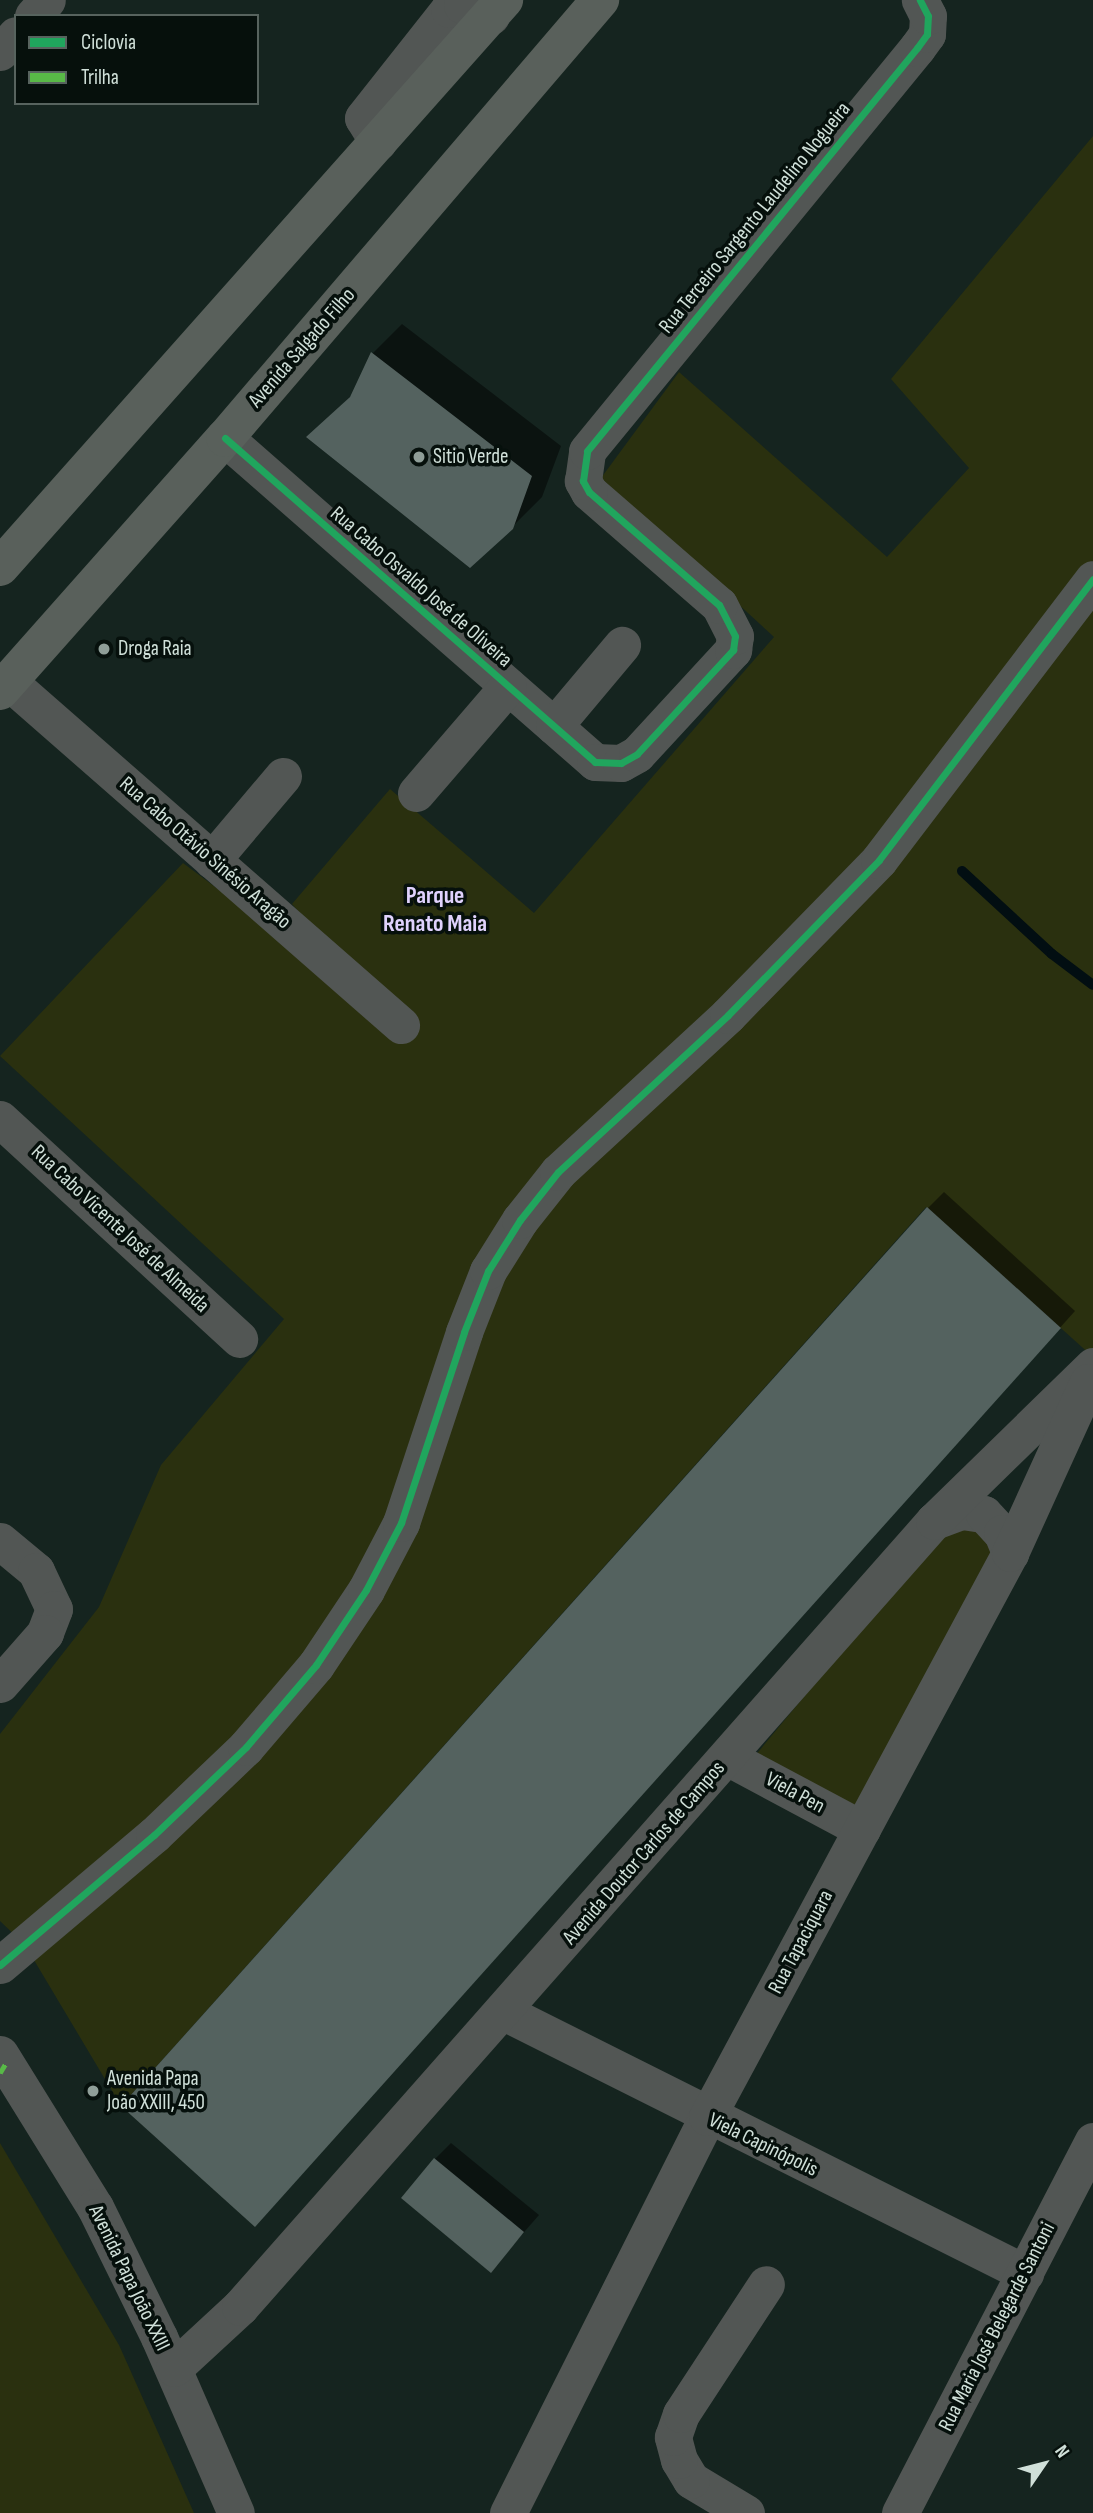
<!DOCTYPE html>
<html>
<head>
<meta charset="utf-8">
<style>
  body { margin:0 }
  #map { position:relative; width:1093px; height:2513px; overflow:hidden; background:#15241f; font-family:"Sofia Sans Condensed",sans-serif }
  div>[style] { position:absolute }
  .green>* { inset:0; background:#2a300f }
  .shadow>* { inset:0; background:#0007 }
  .stream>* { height:10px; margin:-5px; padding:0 5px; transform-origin:5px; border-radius:5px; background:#020e12 }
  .building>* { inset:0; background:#54625f }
  .minor>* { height:37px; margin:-18.5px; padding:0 18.5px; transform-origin:18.5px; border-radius:18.5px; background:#525654 }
  .major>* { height:38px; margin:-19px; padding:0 19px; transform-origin:19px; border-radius:19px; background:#59605b }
  .quiet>* { height:5px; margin-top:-2.5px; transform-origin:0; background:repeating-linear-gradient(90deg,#58b947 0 10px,transparent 0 15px) }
  .cycleway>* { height:7px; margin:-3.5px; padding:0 3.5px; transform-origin:3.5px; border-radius:3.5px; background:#20a55d }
  .dots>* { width:19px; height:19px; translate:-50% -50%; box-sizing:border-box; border:4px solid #06100c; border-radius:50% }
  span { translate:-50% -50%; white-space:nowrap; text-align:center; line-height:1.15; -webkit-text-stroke:7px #06100c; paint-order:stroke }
  .street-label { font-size:21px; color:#d0e0d9 }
  .poi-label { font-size:21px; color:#d0e0d9 }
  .left { translate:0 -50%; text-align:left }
  .quarter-label { font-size:24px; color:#e0d2fd; font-weight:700 }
  .legend { position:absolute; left:14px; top:14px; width:245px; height:91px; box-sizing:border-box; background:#06100c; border:2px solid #57635e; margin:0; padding:9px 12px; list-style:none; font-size:21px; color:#d0e0d9 }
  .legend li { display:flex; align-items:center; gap:14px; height:35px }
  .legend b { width:35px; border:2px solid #57635e }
  .north { position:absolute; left:1009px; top:2429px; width:70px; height:70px; -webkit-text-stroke:5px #06100c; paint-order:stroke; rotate:55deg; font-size:19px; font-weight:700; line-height:28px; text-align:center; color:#d0e0d9 }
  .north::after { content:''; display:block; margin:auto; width:24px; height:32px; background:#d0e0d9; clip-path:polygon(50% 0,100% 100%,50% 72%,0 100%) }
</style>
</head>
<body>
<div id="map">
  <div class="green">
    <i style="clip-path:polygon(1093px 136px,1093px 1357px,926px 1207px,121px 2106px,25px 1945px,0 1921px,0 1734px,99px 1607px,161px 1465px,284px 1319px,0 1056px,183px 863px,396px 1022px,292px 904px,390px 789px,534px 913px,774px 637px,601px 478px,679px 372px,887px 557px,969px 468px,891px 379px)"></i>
    <i style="clip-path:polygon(949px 1522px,1000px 1537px,857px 1815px,754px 1757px)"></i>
    <i style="clip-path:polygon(0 2143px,119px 2345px,194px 2513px,0 2513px)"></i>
  </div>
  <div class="shadow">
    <i style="clip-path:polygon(402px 324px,561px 446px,542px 497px,512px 527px,309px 437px,354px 393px,373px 353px)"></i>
    <i style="clip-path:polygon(944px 1192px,1075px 1311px,270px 2209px,928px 1208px)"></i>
    <i style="clip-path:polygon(451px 2143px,539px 2215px,491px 2270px,435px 2159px)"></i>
  </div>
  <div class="stream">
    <i style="left:962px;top:871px;width:122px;rotate:42.7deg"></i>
    <i style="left:1052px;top:954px;width:51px;rotate:37.1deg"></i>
  </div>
  <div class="building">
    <i style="clip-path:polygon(371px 352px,532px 476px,513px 529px,470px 568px,306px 437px,350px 397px)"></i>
    <i style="clip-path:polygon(927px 1207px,1061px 1328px,255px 2227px,121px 2106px)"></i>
    <i style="clip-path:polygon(434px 2158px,524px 2232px,491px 2273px,401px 2198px)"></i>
  </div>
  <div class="minor">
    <i style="left:33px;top:16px;width:21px;rotate:-49deg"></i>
    <i style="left:0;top:52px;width:23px;rotate:-47deg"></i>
    <i style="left:378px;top:142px;width:28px;rotate:-122deg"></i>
    <i style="left:363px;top:118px;width:139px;rotate:-51.7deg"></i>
    <i style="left:449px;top:9px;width:14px;rotate:-17deg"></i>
    <i style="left:462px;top:5px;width:31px;rotate:21deg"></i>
    <i style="left:225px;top:438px;width:492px;rotate:41.2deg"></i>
    <i style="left:595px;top:762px;width:26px;rotate:2deg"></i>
    <i style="left:621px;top:763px;width:18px;rotate:-29deg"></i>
    <i style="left:637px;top:754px;width:142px;rotate:-47.3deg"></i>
    <i style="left:733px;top:650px;width:14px;rotate:-82deg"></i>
    <i style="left:735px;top:636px;width:35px;rotate:-117deg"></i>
    <i style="left:719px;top:605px;width:172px;rotate:-139deg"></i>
    <i style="left:589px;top:492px;width:13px;rotate:-119deg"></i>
    <i style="left:583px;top:481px;width:30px;rotate:-82deg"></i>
    <i style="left:587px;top:451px;width:521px;rotate:-50.69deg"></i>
    <i style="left:917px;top:48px;width:17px;rotate:-54deg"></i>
    <i style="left:927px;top:34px;width:18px;rotate:-87deg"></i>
    <i style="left:928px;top:16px;width:18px;rotate:-117deg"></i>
    <i style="left:9px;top:682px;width:521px;rotate:41.19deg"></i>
    <i style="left:554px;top:726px;width:106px;rotate:-50deg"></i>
    <i style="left:416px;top:793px;width:141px;rotate:-49.3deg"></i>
    <i style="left:212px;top:860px;width:110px;rotate:-49.8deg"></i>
    <i style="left:0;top:1119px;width:325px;rotate:42.6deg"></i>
    <i style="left:934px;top:1521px;width:30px;rotate:-20deg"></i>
    <i style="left:962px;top:1511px;width:22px;rotate:8deg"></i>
    <i style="left:984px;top:1514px;width:26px;rotate:47deg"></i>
    <i style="left:1002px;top:1533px;width:22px;rotate:68deg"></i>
    <i style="left:0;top:1541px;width:47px;rotate:39.8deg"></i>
    <i style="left:36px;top:1571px;width:42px;rotate:64.7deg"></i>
    <i style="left:54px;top:1609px;width:26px;rotate:111deg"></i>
    <i style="left:45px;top:1633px;width:68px;rotate:131.4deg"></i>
    <i style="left:727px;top:1757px;width:153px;rotate:28.1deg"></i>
    <i style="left:0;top:1965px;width:202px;rotate:-40.2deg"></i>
    <i style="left:154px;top:1835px;width:127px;rotate:-43.7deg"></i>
    <i style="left:246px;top:1747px;width:108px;rotate:-49.5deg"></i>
    <i style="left:316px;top:1665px;width:90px;rotate:-56.3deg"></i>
    <i style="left:366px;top:1590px;width:76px;rotate:-62.4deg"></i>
    <i style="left:401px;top:1523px;width:201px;rotate:-71.7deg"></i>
    <i style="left:464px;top:1332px;width:66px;rotate:-68.5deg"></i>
    <i style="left:488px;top:1271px;width:60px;rotate:-57.9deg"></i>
    <i style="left:520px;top:1220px;width:61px;rotate:-51.6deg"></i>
    <i style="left:558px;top:1172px;width:231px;rotate:-42.7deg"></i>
    <i style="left:728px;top:1015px;width:216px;rotate:-45.7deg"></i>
    <i style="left:879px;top:860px;width:353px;rotate:-52.7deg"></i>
    <i style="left:504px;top:2012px;width:583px;rotate:26.61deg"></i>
    <i style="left:0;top:2054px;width:180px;rotate:58.2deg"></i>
    <i style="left:95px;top:2207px;width:145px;rotate:63.8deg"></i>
    <i style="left:159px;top:2337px;width:192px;rotate:66.4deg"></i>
    <i style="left:174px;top:2368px;width:90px;rotate:-42.7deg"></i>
    <i style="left:240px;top:2307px;width:1049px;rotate:-48.56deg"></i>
    <i style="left:934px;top:1521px;width:222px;rotate:-44.3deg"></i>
    <i style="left:508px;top:2513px;width:443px;rotate:-63.3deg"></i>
    <i style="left:707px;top:2117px;width:640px;rotate:-61.75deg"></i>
    <i style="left:1010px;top:1553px;width:188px;rotate:-65.5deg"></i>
    <i style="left:746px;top:2513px;width:64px;rotate:-149deg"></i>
    <i style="left:691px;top:2480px;width:23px;rotate:-121deg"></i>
    <i style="left:679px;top:2460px;width:24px;rotate:-105deg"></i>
    <i style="left:673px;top:2437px;width:24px;rotate:-71deg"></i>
    <i style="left:681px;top:2414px;width:155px;rotate:-56.8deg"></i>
    <i style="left:900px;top:2513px;width:419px;rotate:-62.6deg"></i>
  </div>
  <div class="major">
    <i style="left:0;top:567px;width:759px;rotate:-48.37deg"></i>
    <i style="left:0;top:691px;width:339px;rotate:-48.4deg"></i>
    <i style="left:225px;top:438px;width:577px;rotate:-49.43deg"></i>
  </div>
  <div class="quiet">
    <i style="left:0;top:2073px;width:12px;rotate:-59deg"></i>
  </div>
  <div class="cycleway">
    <i style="left:225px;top:438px;width:492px;rotate:41.2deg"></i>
    <i style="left:595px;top:762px;width:26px;rotate:2deg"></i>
    <i style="left:621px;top:763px;width:18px;rotate:-29deg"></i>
    <i style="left:637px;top:754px;width:142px;rotate:-47.3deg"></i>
    <i style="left:733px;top:650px;width:14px;rotate:-82deg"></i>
    <i style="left:735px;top:636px;width:35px;rotate:-117deg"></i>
    <i style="left:719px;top:605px;width:172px;rotate:-139deg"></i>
    <i style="left:589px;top:492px;width:13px;rotate:-119deg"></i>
    <i style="left:583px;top:481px;width:30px;rotate:-82deg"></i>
    <i style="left:587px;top:451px;width:521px;rotate:-50.69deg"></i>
    <i style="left:917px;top:48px;width:17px;rotate:-54deg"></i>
    <i style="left:927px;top:34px;width:18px;rotate:-87deg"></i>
    <i style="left:928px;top:16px;width:18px;rotate:-117deg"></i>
    <i style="left:0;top:1965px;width:202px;rotate:-40.2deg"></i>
    <i style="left:154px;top:1835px;width:127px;rotate:-43.7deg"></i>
    <i style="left:246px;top:1747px;width:108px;rotate:-49.5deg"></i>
    <i style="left:316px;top:1665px;width:90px;rotate:-56.3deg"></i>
    <i style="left:366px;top:1590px;width:76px;rotate:-62.4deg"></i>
    <i style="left:401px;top:1523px;width:201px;rotate:-71.7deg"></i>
    <i style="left:464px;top:1332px;width:66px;rotate:-68.5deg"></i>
    <i style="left:488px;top:1271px;width:60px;rotate:-57.9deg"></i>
    <i style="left:520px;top:1220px;width:61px;rotate:-51.6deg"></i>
    <i style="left:558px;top:1172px;width:231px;rotate:-42.7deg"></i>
    <i style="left:728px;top:1015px;width:216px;rotate:-45.7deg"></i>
    <i style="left:879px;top:860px;width:353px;rotate:-52.7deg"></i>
  </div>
  <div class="dots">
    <i style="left:419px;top:457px;background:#8f9e98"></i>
    <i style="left:104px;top:649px;background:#8f9e98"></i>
    <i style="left:93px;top:2091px;background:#8f9e98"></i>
  </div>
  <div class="street-label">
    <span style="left:755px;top:218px;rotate:-51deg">Rua Terceiro Sargento Laudelino Nogueira</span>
    <span style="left:302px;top:348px;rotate:-49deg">Avenida Salgado Filho</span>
    <span style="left:421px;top:587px;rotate:41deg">Rua Cabo Osvaldo José de Oliveira</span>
    <span style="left:205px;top:853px;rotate:41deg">Rua Cabo Otávio Sinésio Aragão</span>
    <span style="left:120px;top:1229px;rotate:43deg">Rua Cabo Vicente José de Almeida</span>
    <span style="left:795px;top:1793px;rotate:28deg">Viela Pen</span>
    <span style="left:644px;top:1853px;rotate:-49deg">Avenida Doutor Carlos de Campos</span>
    <span style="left:801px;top:1942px;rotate:-62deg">Rua Tapaciquara</span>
    <span style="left:763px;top:2145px;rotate:26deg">Viela Capinópolis</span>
    <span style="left:129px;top:2278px;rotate:64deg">Avenida Papa João XXIII</span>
    <span style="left:997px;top:2327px;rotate:-63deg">Rua Maria José Belegarde Santoni</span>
  </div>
  <div class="poi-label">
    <span class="left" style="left:433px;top:457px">Sitio Verde</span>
    <span class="left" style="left:118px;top:649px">Droga Raia</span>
    <span class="left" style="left:107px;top:2091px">Avenida Papa<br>João XXIII, 450</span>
  </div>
  <div class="quarter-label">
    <span style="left:435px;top:910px">Parque<br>Renato Maia</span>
  </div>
  <ul class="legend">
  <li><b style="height:9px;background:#20a55d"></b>Ciclovia</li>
  <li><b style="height:9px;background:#58b947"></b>Trilha</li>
  </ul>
  <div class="north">N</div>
</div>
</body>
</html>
